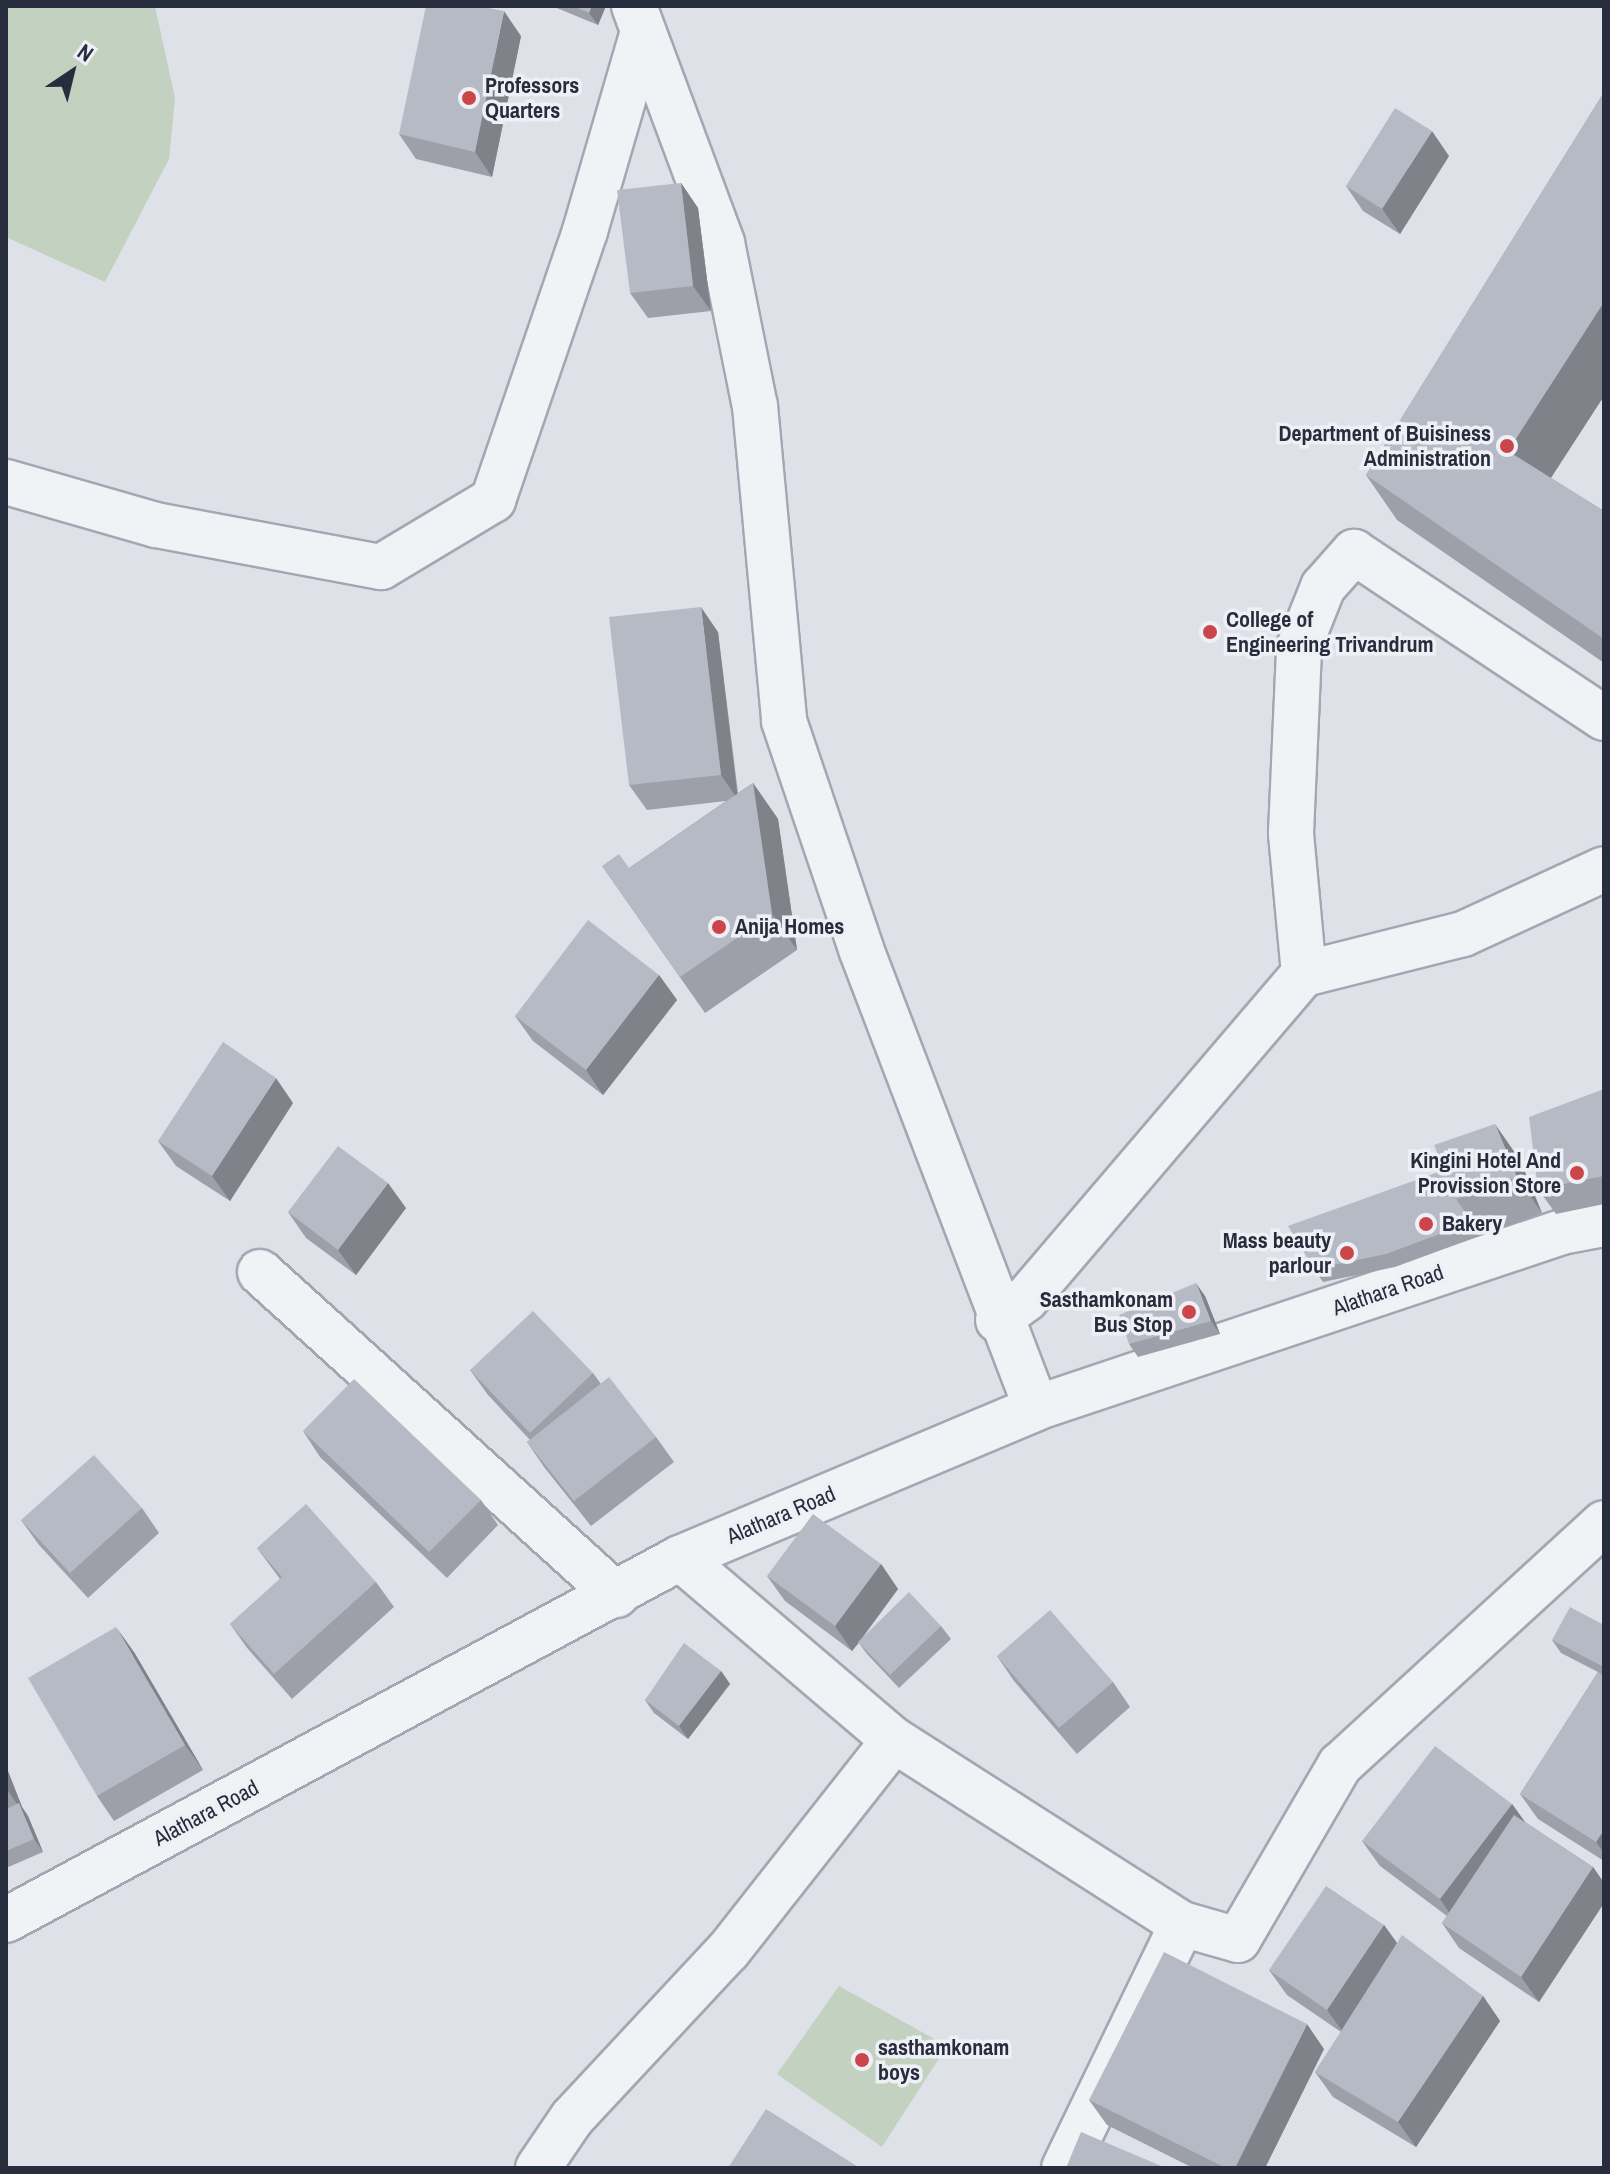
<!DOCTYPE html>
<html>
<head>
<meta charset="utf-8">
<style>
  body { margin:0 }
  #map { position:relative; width:1610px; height:2174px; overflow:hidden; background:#dfe1e8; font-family:"Archivo Narrow",sans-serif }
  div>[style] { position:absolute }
  .green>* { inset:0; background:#c2d1c0 }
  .roads { filter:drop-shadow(2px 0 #a4a7b2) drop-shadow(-2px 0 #a4a7b2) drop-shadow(0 2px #a4a7b2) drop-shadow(0 -2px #a4a7b2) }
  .minor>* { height:44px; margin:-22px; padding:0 22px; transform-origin:22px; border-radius:22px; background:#f1f2f6 }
  .wall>* { inset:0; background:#9da0a9 }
  .shaded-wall>* { inset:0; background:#7f8289 }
  .building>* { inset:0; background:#b6bac4 }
  .dots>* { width:22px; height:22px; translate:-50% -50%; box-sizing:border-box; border:4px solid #eef0f5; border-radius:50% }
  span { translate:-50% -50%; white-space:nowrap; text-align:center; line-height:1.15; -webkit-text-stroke:7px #eef0f5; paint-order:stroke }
  .poi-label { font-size:22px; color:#282d3e; font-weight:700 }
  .left { translate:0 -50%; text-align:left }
  .right { translate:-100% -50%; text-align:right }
  .street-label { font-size:22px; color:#282d3e }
  .frame { position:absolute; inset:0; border:8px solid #282d3e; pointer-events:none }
  .north { position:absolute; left:32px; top:32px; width:80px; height:80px; -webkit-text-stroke:6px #eef0f5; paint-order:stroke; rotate:35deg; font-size:22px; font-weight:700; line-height:32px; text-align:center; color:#282d3e }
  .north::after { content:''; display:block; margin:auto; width:28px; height:36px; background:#282d3e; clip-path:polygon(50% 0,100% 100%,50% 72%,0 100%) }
</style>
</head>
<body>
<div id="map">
  <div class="green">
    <i style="clip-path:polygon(6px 6px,155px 6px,175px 98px,169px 159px,105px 282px,6px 237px)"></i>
    <i style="clip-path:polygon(839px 1986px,947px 2046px,882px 2147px,777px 2074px)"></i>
  </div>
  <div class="roads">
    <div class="minor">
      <i style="left:634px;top:6px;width:253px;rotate:69.6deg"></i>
      <i style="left:722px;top:243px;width:166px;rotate:78.6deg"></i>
      <i style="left:755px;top:406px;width:316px;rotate:84.7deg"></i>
      <i style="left:784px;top:721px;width:241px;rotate:71.3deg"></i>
      <i style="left:861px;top:949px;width:491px;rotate:69.1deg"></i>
      <i style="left:6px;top:482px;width:156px;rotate:16deg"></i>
      <i style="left:156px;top:525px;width:229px;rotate:10.6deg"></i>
      <i style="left:381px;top:567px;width:131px;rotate:-30.9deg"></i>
      <i style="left:493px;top:500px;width:284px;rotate:-71.1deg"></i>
      <i style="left:585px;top:231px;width:201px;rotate:-73.8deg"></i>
      <i style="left:1304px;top:974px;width:142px;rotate:-95.3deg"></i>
      <i style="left:1291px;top:833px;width:186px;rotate:-87.5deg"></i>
      <i style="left:1299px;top:647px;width:65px;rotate:-68.2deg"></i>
      <i style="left:1323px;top:587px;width:47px;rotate:-48.5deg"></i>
      <i style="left:1354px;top:552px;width:300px;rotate:33.6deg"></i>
      <i style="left:260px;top:1272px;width:481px;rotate:42.2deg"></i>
      <i style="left:998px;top:1320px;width:35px;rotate:-37deg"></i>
      <i style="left:1026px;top:1299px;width:428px;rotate:-49.5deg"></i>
      <i style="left:1304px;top:974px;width:164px;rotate:-14.1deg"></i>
      <i style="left:1463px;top:934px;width:155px;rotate:-24.7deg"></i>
      <i style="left:680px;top:1558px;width:281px;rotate:40.4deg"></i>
      <i style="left:894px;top:1740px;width:342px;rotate:32.6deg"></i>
      <i style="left:1182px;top:1924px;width:58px;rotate:15.9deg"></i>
      <i style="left:1238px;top:1940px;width:203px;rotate:-59.8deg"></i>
      <i style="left:1340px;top:1765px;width:358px;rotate:-42.5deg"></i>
      <i style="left:6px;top:1920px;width:765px;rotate:-28.24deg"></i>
      <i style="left:680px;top:1558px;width:386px;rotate:-22.8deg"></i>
      <i style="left:1036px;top:1408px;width:555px;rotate:-18.5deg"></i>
      <i style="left:1562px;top:1232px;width:43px;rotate:-10.8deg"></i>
      <i style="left:538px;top:2168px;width:60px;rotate:-55.8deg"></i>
      <i style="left:572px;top:2118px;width:229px;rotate:-47deg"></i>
      <i style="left:728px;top:1951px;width:268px;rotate:-51.8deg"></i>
      <i style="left:1064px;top:2168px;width:271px;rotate:-64.2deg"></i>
    </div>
  </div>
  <div class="wall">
    <i style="clip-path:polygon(552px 6px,606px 6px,598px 25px)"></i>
    <i style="clip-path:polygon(521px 36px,492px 177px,416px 159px,399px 134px)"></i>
    <i style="clip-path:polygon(1604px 92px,1604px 396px,1551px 478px,1604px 511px,1604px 663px,1397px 520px,1366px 475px)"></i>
    <i style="clip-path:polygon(1449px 156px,1400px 234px,1363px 211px,1346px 186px)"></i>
    <i style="clip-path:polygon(681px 183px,698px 208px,711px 311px,648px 318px,630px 293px)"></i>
    <i style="clip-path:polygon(718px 632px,738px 793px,753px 783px,778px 819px,797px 950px,705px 1013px,602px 866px,629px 868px,726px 801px,647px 810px,629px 785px)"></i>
    <i style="clip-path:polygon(659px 975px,677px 1000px,603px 1095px,533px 1041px,515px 1016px)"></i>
    <i style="clip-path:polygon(1604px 1089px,1604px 1204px,1556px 1214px,1538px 1189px)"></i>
    <i style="clip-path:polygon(293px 1103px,230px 1201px,176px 1166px,158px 1141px)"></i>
    <i style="clip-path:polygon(1520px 1160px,1542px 1213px,1395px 1267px,1323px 1282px,1314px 1269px)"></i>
    <i style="clip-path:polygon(406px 1208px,356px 1275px,306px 1238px,288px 1212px)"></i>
    <i style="clip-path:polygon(1205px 1296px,1220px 1334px,1138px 1357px,1129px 1344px)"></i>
    <i style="clip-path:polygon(470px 1370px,593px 1373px,601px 1384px,656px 1437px,674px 1462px,591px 1526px,544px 1467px,527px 1442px,530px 1440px,488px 1395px)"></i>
    <i style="clip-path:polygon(303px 1431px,481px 1500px,498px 1525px,447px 1578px,320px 1457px)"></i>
    <i style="clip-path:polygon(142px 1508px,159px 1533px,88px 1598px,39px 1545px,21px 1520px)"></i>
    <i style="clip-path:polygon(257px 1548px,376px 1582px,394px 1607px,292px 1699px,248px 1649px,230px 1624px,280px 1579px)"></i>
    <i style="clip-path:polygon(881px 1564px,898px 1589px,864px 1636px,941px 1626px,951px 1639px,899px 1688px,867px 1654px,859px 1643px,852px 1651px,785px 1601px,767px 1576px)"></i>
    <i style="clip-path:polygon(1604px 1625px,1604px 1861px,1538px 1819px,1520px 1794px,1598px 1672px,1561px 1653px,1552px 1640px)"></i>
    <i style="clip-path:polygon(134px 1652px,203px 1770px,114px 1821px,97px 1796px)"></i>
    <i style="clip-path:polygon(997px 1656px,1113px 1682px,1130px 1707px,1077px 1754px,1014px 1681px)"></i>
    <i style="clip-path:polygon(721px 1671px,730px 1684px,688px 1739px,654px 1713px,645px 1700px)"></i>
    <i style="clip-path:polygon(6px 1766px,22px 1807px,28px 1816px,43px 1852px,6px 1868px)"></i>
    <i style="clip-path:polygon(1512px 1804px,1525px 1822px,1593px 1867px,1604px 1883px,1604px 1903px,1539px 2002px,1459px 1948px,1442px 1923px,1447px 1916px,1380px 1866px,1362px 1841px)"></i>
    <i style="clip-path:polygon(1384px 1925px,1397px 1943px,1483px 1996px,1500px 2021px,1416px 2147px,1333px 2097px,1315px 2072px,1341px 2032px,1287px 1995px,1269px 1970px)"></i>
    <i style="clip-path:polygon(1324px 2049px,1265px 2168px,1193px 2168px,1107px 2125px,1089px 2100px)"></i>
  </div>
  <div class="shaded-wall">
    <i style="clip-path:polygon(592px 6px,606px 6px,598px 25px,589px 13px)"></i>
    <i style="clip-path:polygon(504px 11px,521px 36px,492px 177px,475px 152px)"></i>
    <i style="clip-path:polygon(1432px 131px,1449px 156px,1400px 234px,1382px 209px)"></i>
    <i style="clip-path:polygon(681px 183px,698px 208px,711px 311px,693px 286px)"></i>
    <i style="clip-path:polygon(1604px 302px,1604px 396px,1539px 496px,1508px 451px)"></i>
    <i style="clip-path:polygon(701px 607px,718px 632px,738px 800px,721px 775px)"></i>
    <i style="clip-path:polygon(753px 783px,778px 819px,797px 950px,772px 914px)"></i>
    <i style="clip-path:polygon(659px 975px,677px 1000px,603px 1095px,586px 1070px)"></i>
    <i style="clip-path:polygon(276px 1078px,293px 1103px,230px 1201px,212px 1176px)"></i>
    <i style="clip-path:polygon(1495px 1124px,1520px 1160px,1542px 1213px,1517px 1177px)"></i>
    <i style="clip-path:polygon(388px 1183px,406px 1208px,356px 1275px,338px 1250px)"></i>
    <i style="clip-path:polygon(1196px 1283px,1205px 1296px,1220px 1334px,1211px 1321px)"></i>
    <i style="clip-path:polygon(881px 1564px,898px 1589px,852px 1651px,835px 1626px)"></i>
    <i style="clip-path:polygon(116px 1627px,134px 1652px,203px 1770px,185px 1745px)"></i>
    <i style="clip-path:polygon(721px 1671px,730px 1684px,688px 1739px,679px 1726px)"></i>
    <i style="clip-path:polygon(6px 1766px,22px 1807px,28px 1816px,43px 1852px,34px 1839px,22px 1811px,6px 1788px)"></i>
    <i style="clip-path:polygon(1512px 1804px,1530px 1829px,1457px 1924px,1440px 1899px)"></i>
    <i style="clip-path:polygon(1604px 1830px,1604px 1853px,1596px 1842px)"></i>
    <i style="clip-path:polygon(1593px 1867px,1604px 1883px,1604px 1903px,1539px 2002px,1521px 1977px)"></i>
    <i style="clip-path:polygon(1384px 1925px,1402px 1950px,1345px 2035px,1327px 2010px)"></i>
    <i style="clip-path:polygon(1483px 1996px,1500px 2021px,1416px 2147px,1398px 2122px)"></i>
    <i style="clip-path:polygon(1307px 2024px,1324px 2049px,1265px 2168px,1235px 2168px)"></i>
  </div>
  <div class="building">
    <i style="clip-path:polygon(426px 6px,478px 6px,504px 11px,475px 152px,399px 134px)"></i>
    <i style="clip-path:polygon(573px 6px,592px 6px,589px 13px)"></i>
    <i style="clip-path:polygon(1604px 92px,1604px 302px,1508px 451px,1604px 511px,1604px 639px,1366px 475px)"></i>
    <i style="clip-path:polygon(1395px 108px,1432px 131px,1382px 209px,1346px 186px)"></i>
    <i style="clip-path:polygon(681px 183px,693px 286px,630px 293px,617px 190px)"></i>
    <i style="clip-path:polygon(701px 607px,721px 775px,629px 785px,609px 617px)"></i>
    <i style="clip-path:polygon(753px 783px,772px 914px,680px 977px,602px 866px,619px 854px,629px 868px)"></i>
    <i style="clip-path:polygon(588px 920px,659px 975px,586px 1070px,515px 1016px)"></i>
    <i style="clip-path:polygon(223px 1042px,276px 1078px,212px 1176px,158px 1141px)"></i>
    <i style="clip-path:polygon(1604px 1089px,1604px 1176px,1538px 1189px,1529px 1117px)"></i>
    <i style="clip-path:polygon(1495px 1124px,1517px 1177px,1456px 1199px,1434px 1145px)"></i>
    <i style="clip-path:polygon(338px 1146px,388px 1183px,338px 1250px,288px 1212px)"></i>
    <i style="clip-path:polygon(1444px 1170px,1456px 1199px,1472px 1222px,1386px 1254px,1314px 1269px,1288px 1226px)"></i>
    <i style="clip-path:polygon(1196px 1283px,1211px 1321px,1129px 1344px,1119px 1315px)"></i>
    <i style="clip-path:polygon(533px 1311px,593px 1373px,530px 1433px,470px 1370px)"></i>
    <i style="clip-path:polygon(609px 1377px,656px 1437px,574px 1501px,527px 1442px)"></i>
    <i style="clip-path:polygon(354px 1379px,481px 1500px,429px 1552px,303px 1431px)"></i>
    <i style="clip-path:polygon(94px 1455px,142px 1508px,70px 1573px,21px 1520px)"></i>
    <i style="clip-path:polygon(306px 1504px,376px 1582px,274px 1674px,230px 1624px,282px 1577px,257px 1548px)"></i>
    <i style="clip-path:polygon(813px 1514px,881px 1564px,835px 1626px,767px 1576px)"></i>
    <i style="clip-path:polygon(909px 1592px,941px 1626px,890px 1675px,858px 1642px)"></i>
    <i style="clip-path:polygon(1570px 1607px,1604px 1625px,1604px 1667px,1552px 1640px)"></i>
    <i style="clip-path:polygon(1050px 1610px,1113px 1682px,1059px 1728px,997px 1656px)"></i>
    <i style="clip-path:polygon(116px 1627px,185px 1745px,97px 1796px,28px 1678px)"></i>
    <i style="clip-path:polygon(684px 1643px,721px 1671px,679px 1726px,645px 1700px)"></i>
    <i style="clip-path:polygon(1598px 1672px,1604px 1676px,1604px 1830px,1596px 1842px,1520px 1794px)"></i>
    <i style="clip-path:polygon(1435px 1746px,1512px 1804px,1440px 1899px,1362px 1841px)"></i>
    <i style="clip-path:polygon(19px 1803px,34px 1839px,6px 1851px,6px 1809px)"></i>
    <i style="clip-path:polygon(1514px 1815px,1593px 1867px,1521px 1977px,1442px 1923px)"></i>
    <i style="clip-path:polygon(1326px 1886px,1384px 1925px,1327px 2010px,1269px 1970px)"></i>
    <i style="clip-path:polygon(1402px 1935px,1483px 1996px,1398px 2122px,1315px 2072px)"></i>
    <i style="clip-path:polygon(1164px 1952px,1307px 2024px,1235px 2168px,1226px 2168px,1089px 2100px)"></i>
    <i style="clip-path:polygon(766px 2109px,860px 2168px,728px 2168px)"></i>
    <i style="clip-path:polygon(1081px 2132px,1166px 2168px,1066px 2168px)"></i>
  </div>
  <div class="dots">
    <i style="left:469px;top:98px;background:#ca464a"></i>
    <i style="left:1507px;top:446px;background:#ca464a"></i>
    <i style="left:1210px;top:632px;background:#ca464a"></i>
    <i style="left:719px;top:927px;background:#ca464a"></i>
    <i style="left:1577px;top:1173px;background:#ca464a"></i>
    <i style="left:1426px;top:1224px;background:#ca464a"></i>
    <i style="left:1347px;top:1253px;background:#ca464a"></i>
    <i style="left:1189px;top:1312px;background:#ca464a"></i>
    <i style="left:862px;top:2060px;background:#ca464a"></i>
  </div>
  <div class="poi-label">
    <span class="left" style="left:485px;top:98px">Professors<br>Quarters</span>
    <span class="right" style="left:1491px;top:446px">Department of Buisiness<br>Administration</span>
    <span class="left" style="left:1226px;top:632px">College of<br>Engineering Trivandrum</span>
    <span class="left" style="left:735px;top:927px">Anija Homes</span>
    <span class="right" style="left:1561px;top:1173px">Kingini Hotel And<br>Provission Store</span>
    <span class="left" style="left:1442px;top:1224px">Bakery</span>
    <span class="right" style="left:1331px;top:1253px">Mass beauty<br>parlour</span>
    <span class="right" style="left:1173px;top:1312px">Sasthamkonam<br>Bus Stop</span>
    <span class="left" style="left:878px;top:2060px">sasthamkonam<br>boys</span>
  </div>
  <div class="street-label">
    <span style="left:1388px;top:1290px;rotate:-19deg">Alathara Road</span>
    <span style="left:781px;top:1515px;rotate:-23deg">Alathara Road</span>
    <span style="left:206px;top:1813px;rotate:-28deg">Alathara Road</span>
  </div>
  <div class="frame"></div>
  <div class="north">N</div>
</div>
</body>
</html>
